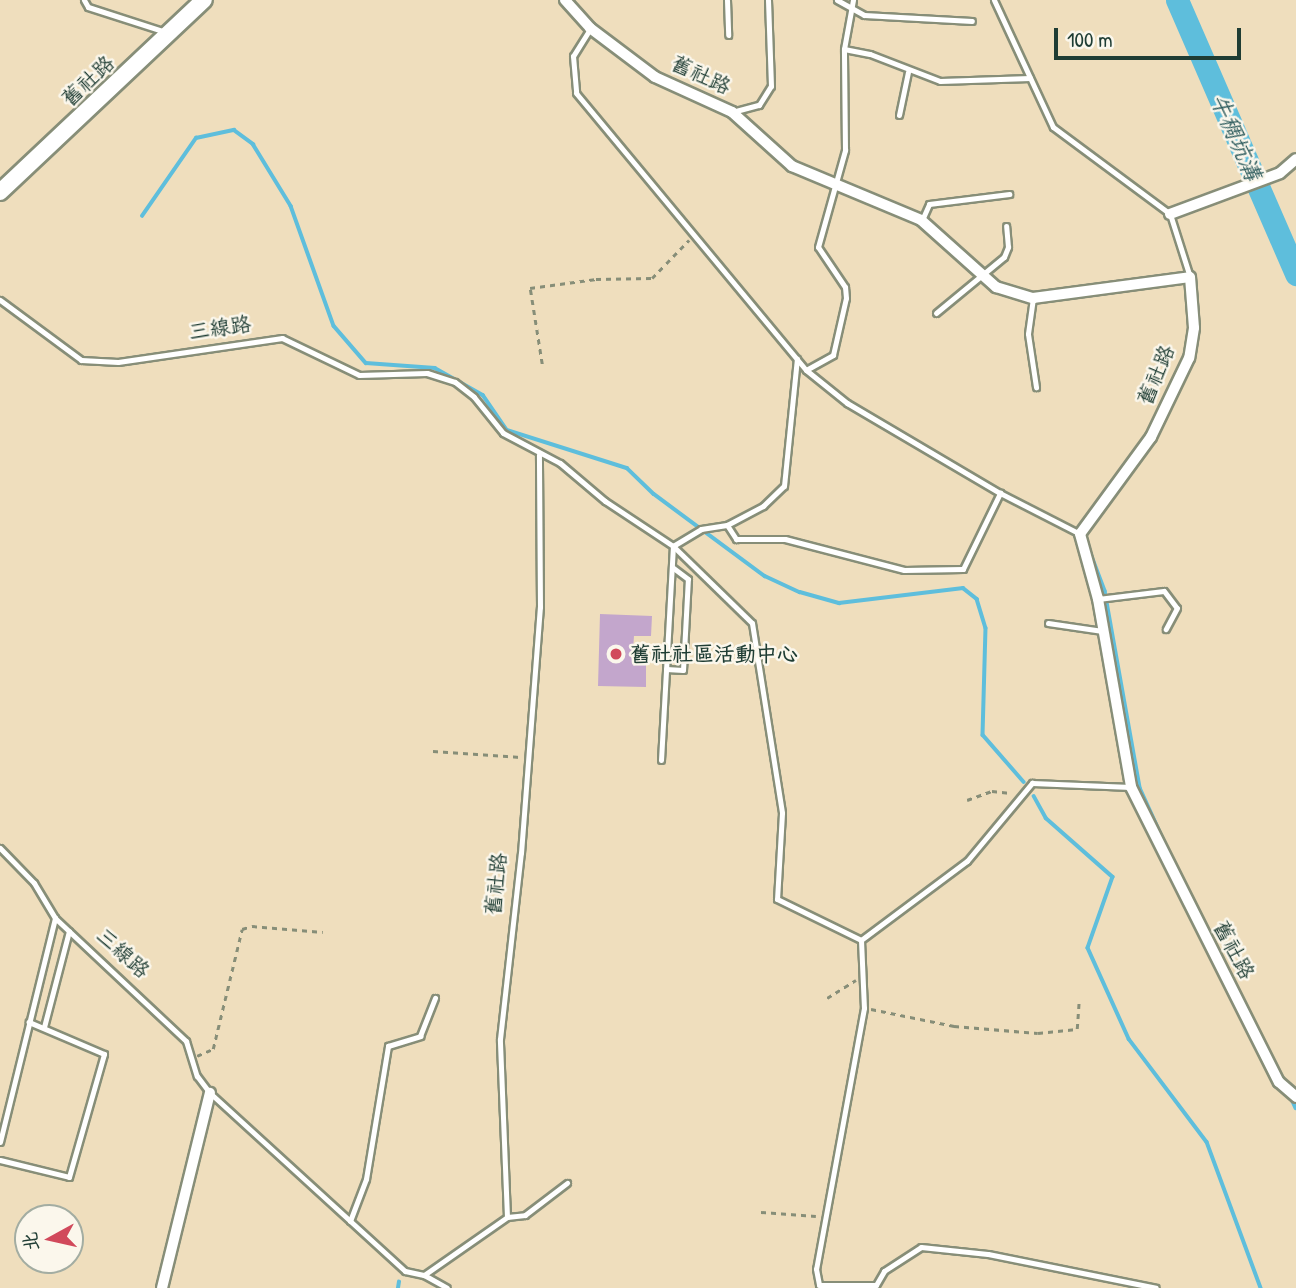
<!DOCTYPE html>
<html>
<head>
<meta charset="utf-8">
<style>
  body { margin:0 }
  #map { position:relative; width:1296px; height:1288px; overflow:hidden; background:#efdebd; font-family:"Patrick Hand","LXGW WenKai TC",sans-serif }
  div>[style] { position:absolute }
  .stream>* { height:3.5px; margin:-1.75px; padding:0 1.75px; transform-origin:1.75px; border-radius:1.75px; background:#5ebedc }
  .river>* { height:23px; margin:-11.5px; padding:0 11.5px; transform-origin:11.5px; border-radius:11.5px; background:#5ebedc }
  .building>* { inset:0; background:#c3a6cc }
  .path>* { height:2.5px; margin-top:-1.25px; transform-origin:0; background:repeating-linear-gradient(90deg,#878e78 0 5px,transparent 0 10px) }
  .roads { filter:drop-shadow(2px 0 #878e78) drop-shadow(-2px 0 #878e78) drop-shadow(0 2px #878e78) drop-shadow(0 -2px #878e78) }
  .lane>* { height:5px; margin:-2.5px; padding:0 2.5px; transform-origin:2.5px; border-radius:2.5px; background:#fff }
  .street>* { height:10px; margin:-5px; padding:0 5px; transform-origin:5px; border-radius:5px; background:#fff }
  .secondary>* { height:16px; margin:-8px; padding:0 8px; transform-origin:8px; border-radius:8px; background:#fff }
  .dots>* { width:19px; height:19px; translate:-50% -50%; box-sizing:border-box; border:4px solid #fbf7ec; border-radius:50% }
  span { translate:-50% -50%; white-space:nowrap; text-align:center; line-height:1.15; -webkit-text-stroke:5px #fbf7ec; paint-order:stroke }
  .street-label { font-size:21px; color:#1f3d34 }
  .poi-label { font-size:21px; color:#1f3d34; font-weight:700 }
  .left { translate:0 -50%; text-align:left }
  .water-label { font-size:23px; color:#2f5d5e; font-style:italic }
  .north { position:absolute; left:14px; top:1204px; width:70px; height:70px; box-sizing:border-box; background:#fbf7ec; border:2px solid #a3ada2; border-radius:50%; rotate:262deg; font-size:19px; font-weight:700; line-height:28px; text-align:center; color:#1f3d34 }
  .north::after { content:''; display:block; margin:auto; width:24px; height:32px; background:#d1495b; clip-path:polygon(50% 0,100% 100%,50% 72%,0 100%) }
  .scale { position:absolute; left:1054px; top:28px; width:187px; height:32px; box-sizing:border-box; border:4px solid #1f3d34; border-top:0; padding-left:9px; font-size:21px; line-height:24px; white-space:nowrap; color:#1f3d34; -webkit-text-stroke:5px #fbf7ec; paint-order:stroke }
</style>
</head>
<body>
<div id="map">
  <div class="stream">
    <i style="left:142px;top:216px;width:95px;rotate:-55.3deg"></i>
    <i style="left:196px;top:138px;width:39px;rotate:-12deg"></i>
    <i style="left:234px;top:130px;width:24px;rotate:36deg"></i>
    <i style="left:253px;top:144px;width:73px;rotate:58.5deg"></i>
    <i style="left:291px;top:206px;width:127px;rotate:70.3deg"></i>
    <i style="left:334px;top:326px;width:49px;rotate:49.1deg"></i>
    <i style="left:366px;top:363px;width:69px;rotate:4.1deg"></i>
    <i style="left:435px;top:368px;width:55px;rotate:29.4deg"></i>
    <i style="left:483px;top:395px;width:42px;rotate:55.6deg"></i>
    <i style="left:507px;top:430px;width:126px;rotate:17.6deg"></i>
    <i style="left:627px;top:468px;width:37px;rotate:44deg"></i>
    <i style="left:654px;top:494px;width:138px;rotate:36.5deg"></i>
    <i style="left:765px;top:576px;width:38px;rotate:25deg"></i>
    <i style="left:800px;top:592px;width:41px;rotate:15.8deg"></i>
    <i style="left:839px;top:603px;width:125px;rotate:-6.9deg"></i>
    <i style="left:963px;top:588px;width:18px;rotate:38deg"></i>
    <i style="left:977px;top:599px;width:30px;rotate:73deg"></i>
    <i style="left:986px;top:628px;width:107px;rotate:91.6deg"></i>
    <i style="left:983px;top:735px;width:62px;rotate:48.9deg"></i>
    <i style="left:1090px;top:551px;width:43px;rotate:69.4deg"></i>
    <i style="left:1105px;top:591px;width:200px;rotate:79.9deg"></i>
    <i style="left:1140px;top:788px;width:60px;rotate:65.6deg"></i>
    <i style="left:1034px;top:796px;width:25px;rotate:61deg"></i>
    <i style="left:1046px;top:818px;width:89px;rotate:41.4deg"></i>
    <i style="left:1113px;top:877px;width:75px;rotate:109.4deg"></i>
    <i style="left:1088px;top:948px;width:100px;rotate:65.7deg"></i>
    <i style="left:1129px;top:1039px;width:129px;rotate:52.9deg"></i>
    <i style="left:1207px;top:1142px;width:156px;rotate:69.7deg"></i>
    <i style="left:1291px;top:1097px;width:12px;rotate:66deg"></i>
    <i style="left:398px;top:1288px;width:6px;rotate:-81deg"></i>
  </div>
  <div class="river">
    <i style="left:1177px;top:0;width:299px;rotate:66.5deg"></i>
  </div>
  <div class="building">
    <i style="clip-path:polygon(600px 614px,652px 616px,651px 636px,634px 636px,633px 650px,634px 665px,646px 665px,646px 687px,598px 686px)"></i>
  </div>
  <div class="path">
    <i style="left:542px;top:364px;width:77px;rotate:-99deg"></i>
    <i style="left:530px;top:288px;width:67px;rotate:-7.8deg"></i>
    <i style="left:596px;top:279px;width:56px;rotate:-1deg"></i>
    <i style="left:652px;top:278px;width:53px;rotate:-45.8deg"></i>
    <i style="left:433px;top:751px;width:87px;rotate:3.9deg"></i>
    <i style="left:967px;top:800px;width:27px;rotate:-20deg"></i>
    <i style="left:992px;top:791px;width:19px;rotate:6deg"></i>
    <i style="left:827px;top:998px;width:34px;rotate:-32deg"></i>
    <i style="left:871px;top:1009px;width:85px;rotate:11.6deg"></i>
    <i style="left:954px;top:1026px;width:84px;rotate:4.8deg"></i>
    <i style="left:1038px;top:1033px;width:39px;rotate:-6deg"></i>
    <i style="left:1077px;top:1029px;width:30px;rotate:-86deg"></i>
    <i style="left:197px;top:1056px;width:17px;rotate:-24deg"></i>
    <i style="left:213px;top:1049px;width:123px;rotate:-76.4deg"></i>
    <i style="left:242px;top:929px;width:10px;rotate:-17deg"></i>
    <i style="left:252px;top:926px;width:71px;rotate:4.8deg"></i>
    <i style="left:761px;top:1212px;width:55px;rotate:4.2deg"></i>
  </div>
  <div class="roads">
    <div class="lane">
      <i style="left:84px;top:0;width:8px;rotate:60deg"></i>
      <i style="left:88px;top:7px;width:82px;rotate:17.8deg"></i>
      <i style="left:727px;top:0;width:35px;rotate:88deg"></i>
      <i style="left:837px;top:0;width:31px;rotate:29deg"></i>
      <i style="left:864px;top:15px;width:108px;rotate:3.2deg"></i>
      <i style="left:994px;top:0;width:140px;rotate:65.1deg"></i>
      <i style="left:1053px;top:127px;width:146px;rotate:36.6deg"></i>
      <i style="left:1170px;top:214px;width:66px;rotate:72.4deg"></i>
      <i style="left:590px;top:29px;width:32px;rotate:122deg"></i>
      <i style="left:573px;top:56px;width:37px;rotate:85deg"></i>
      <i style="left:576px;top:93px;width:360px;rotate:50.3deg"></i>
      <i style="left:806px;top:370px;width:53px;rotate:38.8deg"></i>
      <i style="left:847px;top:403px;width:178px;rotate:30.5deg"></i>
      <i style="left:1000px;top:493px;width:90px;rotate:27.1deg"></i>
      <i style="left:844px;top:49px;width:26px;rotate:11deg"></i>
      <i style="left:870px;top:54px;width:75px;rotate:21.1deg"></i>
      <i style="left:940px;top:81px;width:90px;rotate:-1.9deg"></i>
      <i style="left:732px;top:112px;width:28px;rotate:-15deg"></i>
      <i style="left:759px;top:105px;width:22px;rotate:-58deg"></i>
      <i style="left:771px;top:86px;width:86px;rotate:-92deg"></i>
      <i style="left:899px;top:115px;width:44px;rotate:-78.2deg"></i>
      <i style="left:922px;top:220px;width:17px;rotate:-66deg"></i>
      <i style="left:929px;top:204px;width:81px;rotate:-7.1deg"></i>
      <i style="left:1033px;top:298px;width:36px;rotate:98deg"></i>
      <i style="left:1028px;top:334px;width:54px;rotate:81.4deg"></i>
      <i style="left:0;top:300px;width:101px;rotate:36.5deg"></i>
      <i style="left:81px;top:360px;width:37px;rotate:3deg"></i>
      <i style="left:118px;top:362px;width:166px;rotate:-8.3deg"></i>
      <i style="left:282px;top:338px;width:85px;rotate:25.7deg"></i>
      <i style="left:359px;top:375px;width:68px;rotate:-1.7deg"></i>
      <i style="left:427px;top:373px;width:29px;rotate:18deg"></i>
      <i style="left:455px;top:382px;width:24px;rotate:38deg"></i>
      <i style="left:474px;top:397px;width:46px;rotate:51.1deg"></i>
      <i style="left:503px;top:433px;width:64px;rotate:27.8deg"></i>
      <i style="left:560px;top:463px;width:59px;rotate:40.2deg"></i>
      <i style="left:605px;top:501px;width:82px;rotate:33.5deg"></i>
      <i style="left:673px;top:546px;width:110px;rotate:44.3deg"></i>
      <i style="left:752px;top:623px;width:192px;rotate:81deg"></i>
      <i style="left:782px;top:813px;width:86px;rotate:93.3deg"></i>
      <i style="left:777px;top:899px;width:93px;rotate:26deg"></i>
      <i style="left:861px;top:940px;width:132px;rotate:-36.7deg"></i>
      <i style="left:967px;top:861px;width:102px;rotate:-50.2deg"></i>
      <i style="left:1032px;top:783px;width:99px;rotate:2.3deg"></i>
      <i style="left:936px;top:313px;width:88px;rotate:-39.5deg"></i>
      <i style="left:1004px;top:257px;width:11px;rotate:-68deg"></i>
      <i style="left:1008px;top:247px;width:21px;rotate:-95deg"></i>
      <i style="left:806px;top:370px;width:31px;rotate:-29deg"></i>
      <i style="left:833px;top:355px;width:58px;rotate:-77.2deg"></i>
      <i style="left:846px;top:298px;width:11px;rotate:-95deg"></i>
      <i style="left:845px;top:287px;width:48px;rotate:-124deg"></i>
      <i style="left:818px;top:247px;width:101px;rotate:-74.4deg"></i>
      <i style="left:845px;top:150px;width:101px;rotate:-90.6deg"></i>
      <i style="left:844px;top:49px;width:50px;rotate:-79.6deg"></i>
      <i style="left:727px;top:525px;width:17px;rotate:57deg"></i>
      <i style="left:736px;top:539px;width:49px"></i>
      <i style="left:785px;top:539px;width:123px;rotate:14.6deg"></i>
      <i style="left:904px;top:570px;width:59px;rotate:-1deg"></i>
      <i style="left:963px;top:569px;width:85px;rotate:-64deg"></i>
      <i style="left:1098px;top:599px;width:66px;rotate:-6.9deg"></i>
      <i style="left:1164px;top:591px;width:21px;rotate:53deg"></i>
      <i style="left:1177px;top:608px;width:24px;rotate:118deg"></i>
      <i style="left:1048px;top:623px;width:55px;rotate:8.4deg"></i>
      <i style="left:666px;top:669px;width:17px;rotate:3deg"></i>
      <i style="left:683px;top:670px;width:91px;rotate:-86.9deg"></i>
      <i style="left:688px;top:579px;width:20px;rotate:-143deg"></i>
      <i style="left:661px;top:760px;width:214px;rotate:-86.8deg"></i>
      <i style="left:673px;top:546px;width:33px;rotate:-31deg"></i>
      <i style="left:701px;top:529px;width:26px;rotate:-9deg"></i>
      <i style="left:727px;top:525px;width:41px;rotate:-27.8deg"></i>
      <i style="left:763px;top:506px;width:29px;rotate:-44deg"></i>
      <i style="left:784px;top:486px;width:128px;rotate:-84.2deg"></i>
      <i style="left:0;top:848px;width:49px;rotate:45.8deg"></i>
      <i style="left:34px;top:883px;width:41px;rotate:59deg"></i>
      <i style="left:55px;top:918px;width:180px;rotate:43.2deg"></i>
      <i style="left:186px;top:1041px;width:37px;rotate:73deg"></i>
      <i style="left:197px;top:1076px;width:21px;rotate:53deg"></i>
      <i style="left:210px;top:1093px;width:264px;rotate:42.4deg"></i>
      <i style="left:405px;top:1271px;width:19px;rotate:12deg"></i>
      <i style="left:424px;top:1275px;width:26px;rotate:29deg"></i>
      <i style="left:861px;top:940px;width:68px;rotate:87.5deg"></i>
      <i style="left:864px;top:1008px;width:265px;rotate:100.4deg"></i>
      <i style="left:816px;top:1269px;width:16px;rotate:79deg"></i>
      <i style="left:819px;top:1285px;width:57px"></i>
      <i style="left:876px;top:1285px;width:16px;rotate:-60deg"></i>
      <i style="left:884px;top:1271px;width:44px;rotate:-33deg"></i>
      <i style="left:921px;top:1247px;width:67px;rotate:6deg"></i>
      <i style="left:988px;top:1254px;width:171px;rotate:11.4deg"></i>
      <i style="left:44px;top:1027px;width:99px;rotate:-75.4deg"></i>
      <i style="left:0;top:1142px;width:231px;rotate:-76.2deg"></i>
      <i style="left:0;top:1160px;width:71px;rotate:13.8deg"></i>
      <i style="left:69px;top:1177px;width:128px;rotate:-74.1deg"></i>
      <i style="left:104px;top:1054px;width:82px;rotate:-156.9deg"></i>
      <i style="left:507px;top:1217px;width:18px;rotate:-6deg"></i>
      <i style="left:525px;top:1215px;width:53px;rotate:-37.3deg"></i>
      <i style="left:350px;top:1221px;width:45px;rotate:-69.1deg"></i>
      <i style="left:366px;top:1179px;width:135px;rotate:-80.6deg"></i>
      <i style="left:388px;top:1046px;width:34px;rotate:-17deg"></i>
      <i style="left:420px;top:1036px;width:41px;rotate:-68.5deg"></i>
      <i style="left:424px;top:1275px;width:101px;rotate:-34.9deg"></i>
      <i style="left:507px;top:1217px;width:178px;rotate:-92.3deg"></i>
      <i style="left:500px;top:1039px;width:187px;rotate:-83.6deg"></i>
      <i style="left:521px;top:853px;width:247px;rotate:-85.6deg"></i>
      <i style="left:540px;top:607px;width:152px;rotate:-90.4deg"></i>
    </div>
    <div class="street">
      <i style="left:565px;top:0;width:38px;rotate:48deg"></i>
      <i style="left:590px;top:28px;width:81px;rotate:37deg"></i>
      <i style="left:655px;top:77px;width:85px;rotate:24.4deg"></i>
      <i style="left:732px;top:112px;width:81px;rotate:42deg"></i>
      <i style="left:792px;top:166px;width:140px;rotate:22.7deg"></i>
      <i style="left:921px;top:220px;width:101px;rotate:41.8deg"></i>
      <i style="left:996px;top:287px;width:39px;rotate:17deg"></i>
      <i style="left:1033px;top:298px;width:158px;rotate:-7.6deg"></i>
      <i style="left:1190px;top:277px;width:51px;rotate:85.5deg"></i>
      <i style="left:1194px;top:328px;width:30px;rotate:99deg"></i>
      <i style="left:1189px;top:358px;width:88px;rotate:115.7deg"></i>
      <i style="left:1151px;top:437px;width:120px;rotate:126.2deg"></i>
      <i style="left:1080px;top:534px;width:67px;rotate:74.5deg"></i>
      <i style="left:1098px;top:599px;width:191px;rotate:80deg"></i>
      <i style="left:1131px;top:787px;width:330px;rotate:63.4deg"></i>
      <i style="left:1279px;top:1082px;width:23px;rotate:41deg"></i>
      <i style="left:1170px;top:214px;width:117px;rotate:-20.4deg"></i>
      <i style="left:1280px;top:173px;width:21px;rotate:-41deg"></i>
      <i style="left:162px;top:1288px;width:201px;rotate:-76.2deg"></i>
    </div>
    <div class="secondary">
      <i style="left:0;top:192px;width:280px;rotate:-43.3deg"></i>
    </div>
  </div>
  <div class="dots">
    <i style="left:616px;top:654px;background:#d1495b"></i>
  </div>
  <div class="street-label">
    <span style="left:701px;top:75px;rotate:25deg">舊社路</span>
    <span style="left:88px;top:81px;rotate:-43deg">舊社路</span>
    <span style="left:220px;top:328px;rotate:-8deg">三線路</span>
    <span style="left:1156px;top:375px;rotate:-67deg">舊社路</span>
    <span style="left:496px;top:884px;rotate:-84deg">舊社路</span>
    <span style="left:1234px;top:950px;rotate:62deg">舊社路</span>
    <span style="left:123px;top:953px;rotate:42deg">三線路</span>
  </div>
  <div class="poi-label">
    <span class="left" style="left:630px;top:654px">舊社社區活動中心</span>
  </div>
  <div class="water-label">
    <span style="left:1236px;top:137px;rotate:66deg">牛稠坑溝</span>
  </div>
  <div class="north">北</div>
  <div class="scale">100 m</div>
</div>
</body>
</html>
